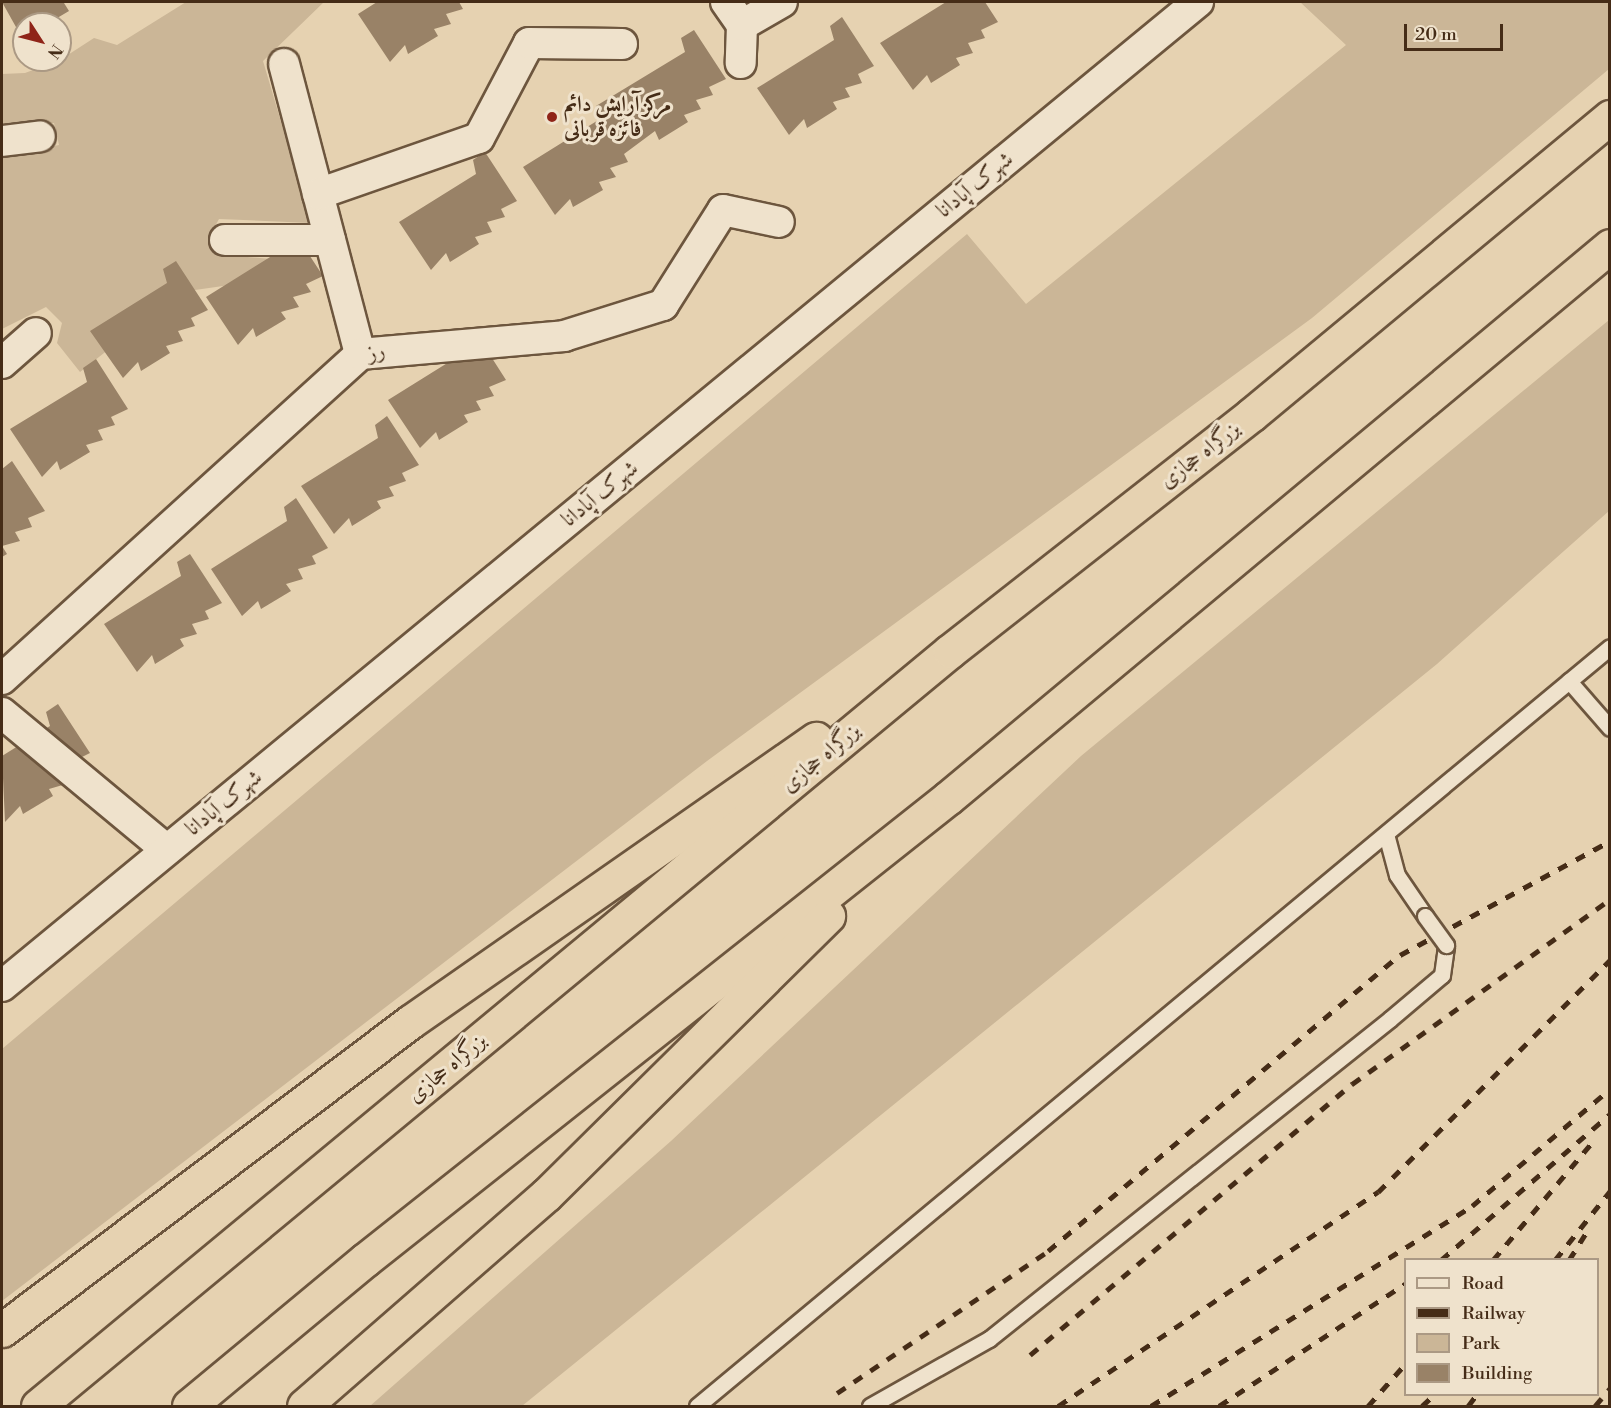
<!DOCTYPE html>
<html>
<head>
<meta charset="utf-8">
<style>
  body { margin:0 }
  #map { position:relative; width:1611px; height:1408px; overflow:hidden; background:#e6d2b1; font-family:"Libre Bodoni",Amiri,serif }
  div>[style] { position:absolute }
  .green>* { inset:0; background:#cbb697 }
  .building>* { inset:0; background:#998267 }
  .roads { filter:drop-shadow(2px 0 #6d563e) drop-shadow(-2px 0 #6d563e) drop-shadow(0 2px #6d563e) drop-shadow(0 -2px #6d563e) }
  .lane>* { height:15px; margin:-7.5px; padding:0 7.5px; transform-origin:7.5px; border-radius:7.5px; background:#efe2cc }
  .street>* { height:30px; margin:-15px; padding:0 15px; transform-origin:15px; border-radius:15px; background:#efe2cc }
  .highway>* { height:33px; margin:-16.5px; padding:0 16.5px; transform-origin:16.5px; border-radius:16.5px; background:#e6d2b1 }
  .rail>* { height:4.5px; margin-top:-2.25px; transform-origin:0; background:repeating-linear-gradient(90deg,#452c17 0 10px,transparent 0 20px) }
  .bridges { filter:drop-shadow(2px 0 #6d563e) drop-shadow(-2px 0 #6d563e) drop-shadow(0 2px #6d563e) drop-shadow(0 -2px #6d563e) }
  .lane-bridge>* { height:15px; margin:-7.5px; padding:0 7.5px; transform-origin:7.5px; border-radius:7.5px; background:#efe2cc }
  .dots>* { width:16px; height:16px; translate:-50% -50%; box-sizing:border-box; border:3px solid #efe2cc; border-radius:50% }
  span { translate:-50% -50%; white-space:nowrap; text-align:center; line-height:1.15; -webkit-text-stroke:6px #efe2cc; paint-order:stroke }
  .poi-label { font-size:22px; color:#452c17; font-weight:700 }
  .left { translate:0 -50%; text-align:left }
  .street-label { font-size:22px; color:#452c17 }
  .frame { position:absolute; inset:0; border:3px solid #452c17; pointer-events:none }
  .legend { position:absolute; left:1404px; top:1258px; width:195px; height:138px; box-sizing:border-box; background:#efe2cc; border:2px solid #ab9984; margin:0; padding:8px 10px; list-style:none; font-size:18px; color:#452c17 }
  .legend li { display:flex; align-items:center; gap:12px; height:30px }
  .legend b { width:30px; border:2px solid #ab9984 }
  .north { position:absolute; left:12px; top:12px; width:60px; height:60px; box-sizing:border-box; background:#efe2cc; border:2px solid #ab9984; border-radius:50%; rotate:126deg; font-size:16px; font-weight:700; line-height:24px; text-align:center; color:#452c17 }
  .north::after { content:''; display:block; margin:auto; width:21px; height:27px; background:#8f2418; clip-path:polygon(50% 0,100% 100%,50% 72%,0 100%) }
  .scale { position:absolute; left:1404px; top:24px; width:99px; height:27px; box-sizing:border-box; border:3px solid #452c17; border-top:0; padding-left:8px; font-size:18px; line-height:21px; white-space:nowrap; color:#452c17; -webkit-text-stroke:4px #efe2cc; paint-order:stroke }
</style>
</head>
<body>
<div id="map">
  <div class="green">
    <i style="clip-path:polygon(186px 2px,324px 2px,263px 61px,311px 223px,219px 219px,208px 239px,223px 255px,294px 261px,251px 282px,181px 292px,80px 372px,57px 343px,62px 323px,46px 307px,2px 329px,2px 157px,59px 145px,54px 123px,2px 124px,2px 74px,25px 73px,60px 60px,94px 38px,117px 45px)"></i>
    <i style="clip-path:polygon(1300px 2px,1609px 2px,1609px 69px,1312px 318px,707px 761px,2px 1301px,2px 1049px,967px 234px,1026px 304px,1346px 45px)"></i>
    <i style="clip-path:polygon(1609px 320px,1609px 511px,1437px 664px,522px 1406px,370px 1406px,671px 1141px,1081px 756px)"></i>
  </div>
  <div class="building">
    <i style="clip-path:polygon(2px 2px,69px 2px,64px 3px,69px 11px,47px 24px,24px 24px,21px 36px)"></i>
    <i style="clip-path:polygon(377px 2px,459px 2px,463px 9px,446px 14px,451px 24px,434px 29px,438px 36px,408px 54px,405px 45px,390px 62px,358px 14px)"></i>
    <i style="clip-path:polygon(946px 2px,985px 2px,998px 22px,981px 30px,985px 38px,968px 43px,973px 53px,956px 58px,960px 65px,931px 83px,927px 75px,913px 90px,880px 43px)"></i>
    <i style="clip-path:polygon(842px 17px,874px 66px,858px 74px,862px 83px,845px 88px,850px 97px,833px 102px,837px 109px,807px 128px,804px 119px,789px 135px,757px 88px,834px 40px,830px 26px)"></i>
    <i style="clip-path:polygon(694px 30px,726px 79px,709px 87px,713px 95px,696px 100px,701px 109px,684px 115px,688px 122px,659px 140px,655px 131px,624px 154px,628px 162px,610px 168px,616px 177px,599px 182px,603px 190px,573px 207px,570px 199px,555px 215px,523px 167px,600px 119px,596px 106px,685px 52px,681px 38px)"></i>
    <i style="clip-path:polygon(485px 152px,517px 201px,501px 209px,505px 217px,487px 222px,492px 232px,475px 237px,479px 244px,450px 262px,446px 253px,431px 270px,399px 222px,476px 174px,473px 160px)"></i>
    <i style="clip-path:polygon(291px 227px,323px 276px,306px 284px,311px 292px,293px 297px,299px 307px,281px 312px,286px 319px,256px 337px,253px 328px,238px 345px,206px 297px,283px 249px)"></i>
    <i style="clip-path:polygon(176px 261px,208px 310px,191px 318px,195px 326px,178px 331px,183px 341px,166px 346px,170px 353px,141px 371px,138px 362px,123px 378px,90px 331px,167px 283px,163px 269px)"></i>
    <i style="clip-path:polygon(474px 330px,506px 380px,489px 387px,494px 396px,476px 401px,481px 410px,464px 415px,468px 422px,439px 440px,436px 432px,420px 448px,388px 400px,465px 352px)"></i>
    <i style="clip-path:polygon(96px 359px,128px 409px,111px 417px,115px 425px,98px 430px,103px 440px,86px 445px,90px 452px,60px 470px,57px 461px,42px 477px,10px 429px,87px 382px,83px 368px)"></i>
    <i style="clip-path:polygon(387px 416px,419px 465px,402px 473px,406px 481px,389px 487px,394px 496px,377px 501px,381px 508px,352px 526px,349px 518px,334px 534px,301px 486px,378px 438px,375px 425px)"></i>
    <i style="clip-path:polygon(12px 461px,45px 511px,28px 518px,32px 527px,15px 532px,20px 541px,2px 546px,7px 554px,2px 557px,2px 469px)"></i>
    <i style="clip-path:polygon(296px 498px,328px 548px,312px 556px,316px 564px,298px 569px,303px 579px,286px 584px,291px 591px,261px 609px,258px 601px,242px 616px,211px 569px,287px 521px,284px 507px)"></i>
    <i style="clip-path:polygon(190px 554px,222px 603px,205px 611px,209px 619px,192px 624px,197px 634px,180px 639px,184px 646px,155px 664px,152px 655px,137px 672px,104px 624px,181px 576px,177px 562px)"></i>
    <i style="clip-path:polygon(58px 704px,90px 753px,74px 761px,66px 784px,49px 789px,53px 796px,23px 814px,20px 806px,5px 822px,2px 756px,50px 726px,46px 712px)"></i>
  </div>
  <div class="roads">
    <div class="lane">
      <i style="left:1569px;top:681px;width:62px;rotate:48.9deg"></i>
      <i style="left:1386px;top:834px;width:42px;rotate:75deg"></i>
      <i style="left:1397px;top:875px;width:50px;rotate:55.7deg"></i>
      <i style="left:697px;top:1406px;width:1187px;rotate:-39.74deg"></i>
      <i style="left:870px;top:1406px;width:137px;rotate:-29.4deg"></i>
      <i style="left:989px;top:1339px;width:513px;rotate:-38.59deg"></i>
      <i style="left:1390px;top:1019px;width:68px;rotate:-40.2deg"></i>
      <i style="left:1442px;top:975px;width:30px;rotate:-82deg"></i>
    </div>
    <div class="street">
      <i style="left:726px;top:2px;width:28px;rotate:55deg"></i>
      <i style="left:742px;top:25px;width:38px;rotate:92deg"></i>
      <i style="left:742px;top:25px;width:46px;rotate:-29.9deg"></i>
      <i style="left:284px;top:64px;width:300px;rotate:75.3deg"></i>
      <i style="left:2px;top:141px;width:38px;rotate:-7deg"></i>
      <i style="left:318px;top:194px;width:170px;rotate:-19.2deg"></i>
      <i style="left:479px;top:138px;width:107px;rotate:-62.2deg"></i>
      <i style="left:529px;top:43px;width:93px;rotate:0.6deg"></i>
      <i style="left:225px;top:240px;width:105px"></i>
      <i style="left:2px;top:363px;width:45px;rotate:-41.4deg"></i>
      <i style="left:2px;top:679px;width:484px;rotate:-42.2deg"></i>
      <i style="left:360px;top:354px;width:205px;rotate:-5deg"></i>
      <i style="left:564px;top:336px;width:104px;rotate:-17.4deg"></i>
      <i style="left:663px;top:305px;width:112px;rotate:-57.7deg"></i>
      <i style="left:723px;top:210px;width:57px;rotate:12.1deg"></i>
      <i style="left:2px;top:713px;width:214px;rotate:39.7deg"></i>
      <i style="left:2px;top:986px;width:1549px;rotate:-39.45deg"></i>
    </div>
    <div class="highway">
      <i style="left:2px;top:1330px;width:511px;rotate:-37.05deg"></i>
      <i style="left:410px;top:1022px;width:495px;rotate:-34.9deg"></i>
      <i style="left:38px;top:1406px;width:1184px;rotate:-39.62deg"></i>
      <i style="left:950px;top:651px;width:382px;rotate:-38.1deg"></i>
      <i style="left:1251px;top:415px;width:467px;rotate:-39.7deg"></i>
      <i style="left:189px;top:1406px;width:229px;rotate:-39.7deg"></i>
      <i style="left:365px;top:1260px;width:744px;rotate:-38.4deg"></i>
      <i style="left:948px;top:798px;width:862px;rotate:-39.82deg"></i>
      <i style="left:304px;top:1406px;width:321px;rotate:-41.1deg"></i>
      <i style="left:546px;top:1195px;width:397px;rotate:-44.7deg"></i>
    </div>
  </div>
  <div class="rail">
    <i style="left:1441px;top:1260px;width:223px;rotate:-40.8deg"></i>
    <i style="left:1493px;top:1260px;width:157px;rotate:-49.9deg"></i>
    <i style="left:1555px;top:1260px;width:88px;rotate:-51.4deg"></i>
    <i style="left:1569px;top:1260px;width:39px;rotate:-58deg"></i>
    <i style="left:1030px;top:1355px;width:421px;rotate:-40.1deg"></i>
    <i style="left:1352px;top:1084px;width:317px;rotate:-35.6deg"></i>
    <i style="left:837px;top:1393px;width:254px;rotate:-33.9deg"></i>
    <i style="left:1048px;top:1251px;width:460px;rotate:-40.1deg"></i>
    <i style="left:1400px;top:955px;width:239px;rotate:-28.5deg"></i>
    <i style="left:1058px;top:1406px;width:385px;rotate:-33.8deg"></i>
    <i style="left:1378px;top:1192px;width:328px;rotate:-45deg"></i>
    <i style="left:1151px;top:1406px;width:378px;rotate:-31.9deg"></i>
    <i style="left:1472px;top:1206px;width:181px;rotate:-40.3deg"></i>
    <i style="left:1219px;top:1406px;width:224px;rotate:-33.3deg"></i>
    <i style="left:1368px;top:1406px;width:57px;rotate:-48.5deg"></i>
    <i style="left:1422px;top:1406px;width:18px;rotate:-43deg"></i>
    <i style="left:1468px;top:1406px;width:15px;rotate:-53deg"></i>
    <i style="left:1595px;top:1406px;width:23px;rotate:-50deg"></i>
  </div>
  <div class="bridges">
    <div class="lane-bridge">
      <i style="left:1425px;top:916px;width:36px;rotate:54deg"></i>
    </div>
  </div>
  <div class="dots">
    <i style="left:552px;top:117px;background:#8f2418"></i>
  </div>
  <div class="poi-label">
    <span class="left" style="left:564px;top:117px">مرکز آرایش دائم<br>فائزه قربانی</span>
  </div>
  <div class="street-label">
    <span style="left:975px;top:185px;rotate:-39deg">شهرک آپادانا</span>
    <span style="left:376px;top:352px;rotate:-14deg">رز</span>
    <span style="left:1200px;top:455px;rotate:-38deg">بزرگراه حجازی</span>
    <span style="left:600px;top:494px;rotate:-39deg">شهرک آپادانا</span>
    <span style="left:821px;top:758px;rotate:-40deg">بزرگراه حجازی</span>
    <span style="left:224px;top:803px;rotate:-39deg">شهرک آپادانا</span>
    <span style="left:447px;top:1068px;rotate:-40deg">بزرگراه حجازی</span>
  </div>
  <div class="frame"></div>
  <ul class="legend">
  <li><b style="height:8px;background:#efe2cc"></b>Road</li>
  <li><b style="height:8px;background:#452c17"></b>Railway</li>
  <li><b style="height:16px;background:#cbb697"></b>Park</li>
  <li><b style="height:16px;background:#998267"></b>Building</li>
  </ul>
  <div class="north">N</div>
  <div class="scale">20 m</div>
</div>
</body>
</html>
